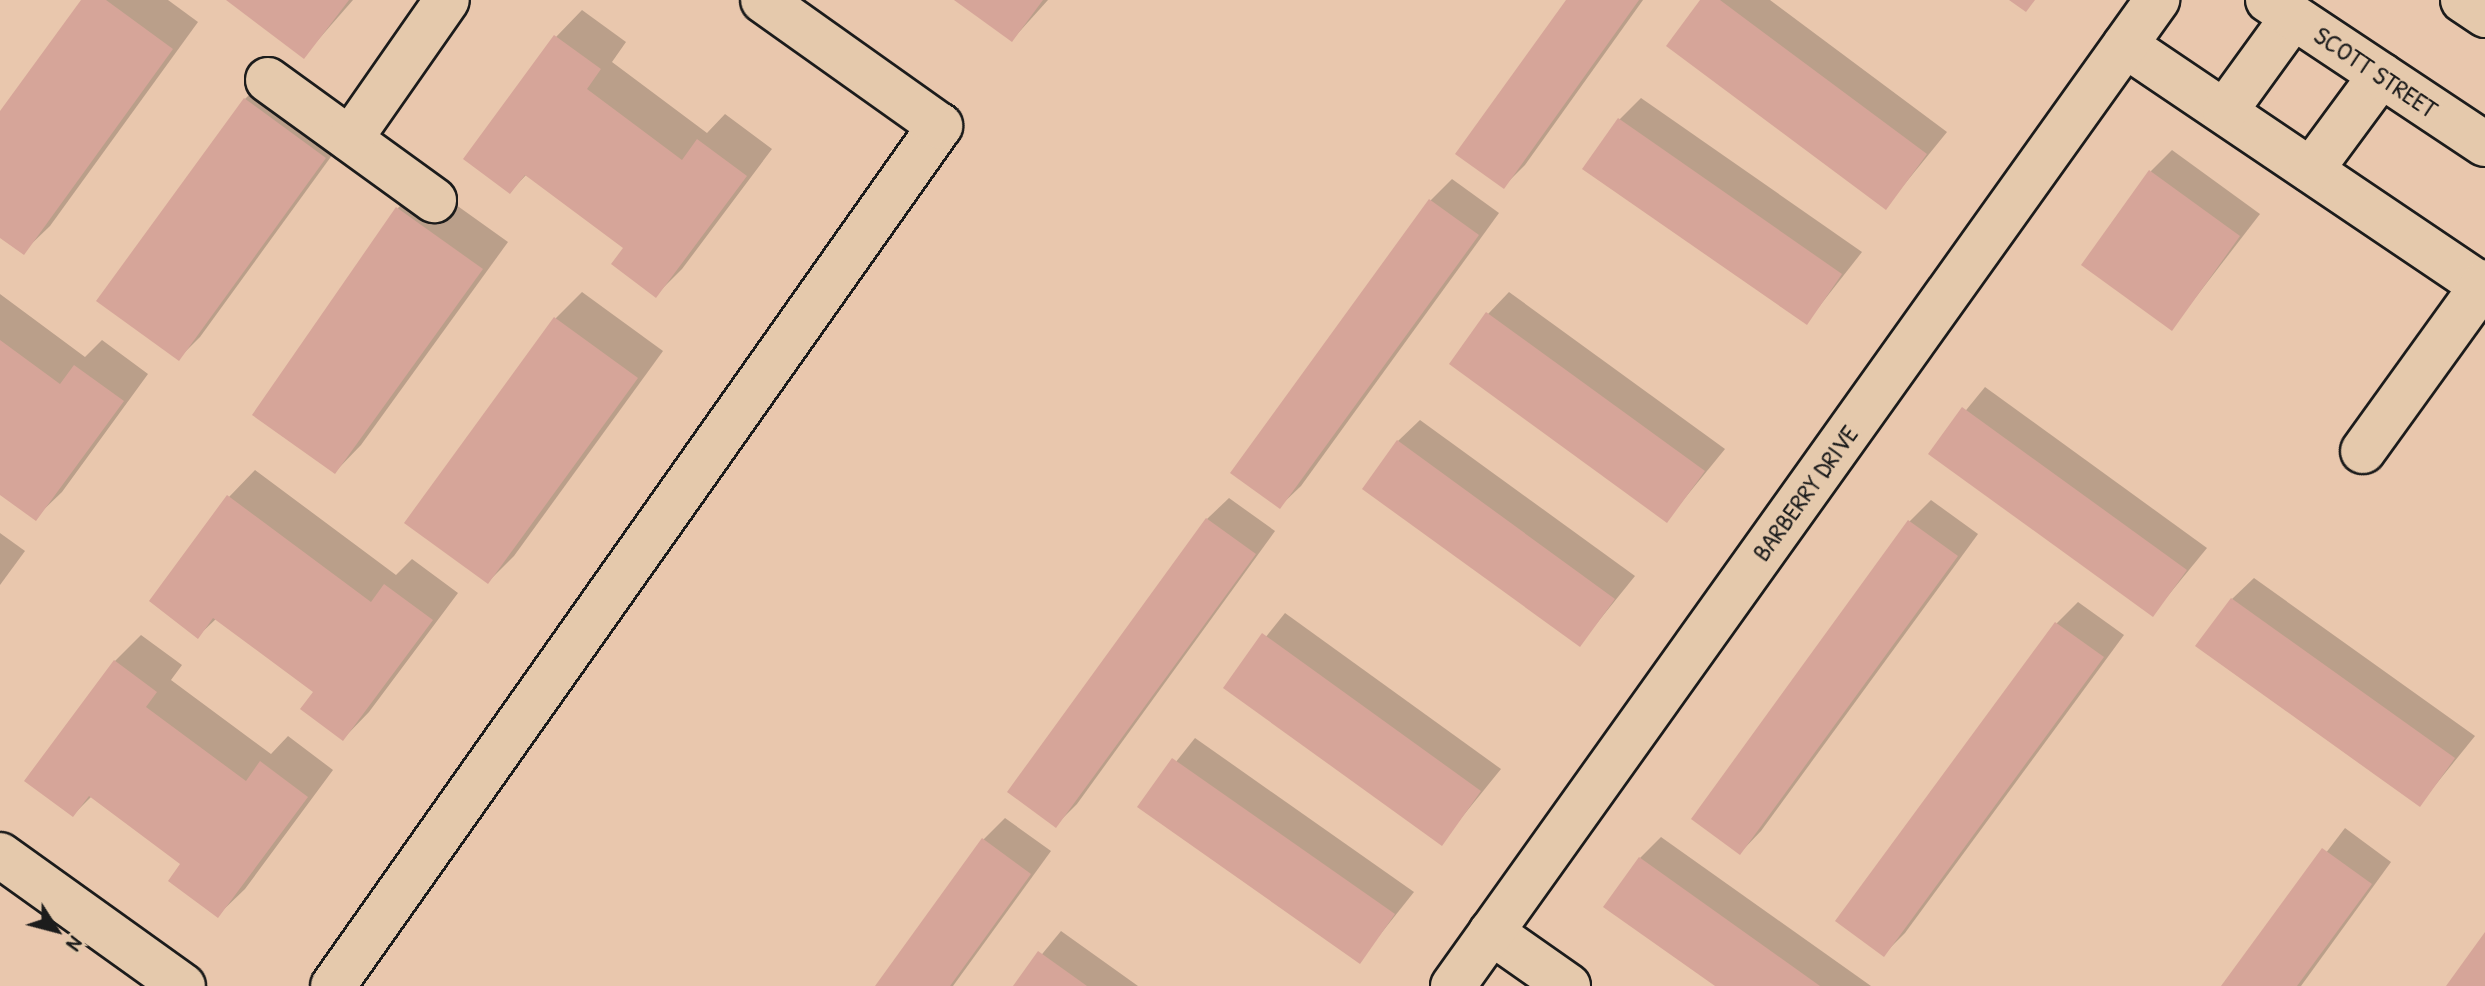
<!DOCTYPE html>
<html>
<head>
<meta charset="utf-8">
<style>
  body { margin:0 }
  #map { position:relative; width:2485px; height:986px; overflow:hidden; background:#e9c7ad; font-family:"Patrick Hand",sans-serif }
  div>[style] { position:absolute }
  .shadow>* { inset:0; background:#0003 }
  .building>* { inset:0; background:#d6a599 }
  .roads { filter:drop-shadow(2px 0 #1c1c1c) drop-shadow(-2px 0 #1c1c1c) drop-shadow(0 2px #1c1c1c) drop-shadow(0 -2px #1c1c1c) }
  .minor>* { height:44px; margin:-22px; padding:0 22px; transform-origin:22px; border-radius:22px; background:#e5c9ac }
  .major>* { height:44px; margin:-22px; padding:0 22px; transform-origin:22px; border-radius:22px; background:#e5c9ac }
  span { translate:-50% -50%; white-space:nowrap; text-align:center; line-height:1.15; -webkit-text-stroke:6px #e5c9ac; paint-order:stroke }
  .street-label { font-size:26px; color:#1c1c1c }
  .north { position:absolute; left:16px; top:890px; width:80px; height:80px; -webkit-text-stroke:6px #e5c9ac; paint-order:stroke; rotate:126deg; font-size:22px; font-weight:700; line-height:32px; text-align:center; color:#1c1c1c }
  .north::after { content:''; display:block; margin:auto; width:28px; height:36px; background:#1c1c1c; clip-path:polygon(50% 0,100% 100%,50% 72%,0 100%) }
</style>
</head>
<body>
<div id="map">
  <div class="shadow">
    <i style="clip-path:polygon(83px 0,168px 0,198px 22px,50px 226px,23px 252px,0 235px,0 114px)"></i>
    <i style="clip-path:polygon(229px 0,353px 0,304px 56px)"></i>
    <i style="clip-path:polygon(957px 0,1048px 0,1012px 40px)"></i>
    <i style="clip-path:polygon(1568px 0,1643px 0,1525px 165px,1504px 186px)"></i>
    <i style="clip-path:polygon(1703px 0,1770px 0,1947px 132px,1886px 207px)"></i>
    <i style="clip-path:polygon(582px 10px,626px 42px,612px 62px,707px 133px,725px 114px,772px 149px,682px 269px,656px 295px,626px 248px,527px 174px,510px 192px,556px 37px)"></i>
    <i style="clip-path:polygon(266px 78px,346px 136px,200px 337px,178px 359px,245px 99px)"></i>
    <i style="clip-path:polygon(1641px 98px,1862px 252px,1807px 322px,1619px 120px)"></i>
    <i style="clip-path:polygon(2172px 150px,2260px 214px,2172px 328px,2151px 171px)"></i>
    <i style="clip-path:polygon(1452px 179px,1499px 213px,1301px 486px,1279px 507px,1431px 200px)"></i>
    <i style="clip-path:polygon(424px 182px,508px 242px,361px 445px,335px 472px,398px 208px)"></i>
    <i style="clip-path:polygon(582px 292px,663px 351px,514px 556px,488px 582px,556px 318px)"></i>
    <i style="clip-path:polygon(1509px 292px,1725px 449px,1667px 520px,1488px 314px)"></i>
    <i style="clip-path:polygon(0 294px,85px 357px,102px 340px,148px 374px,62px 492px,35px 518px,0 493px)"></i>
    <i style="clip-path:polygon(1985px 387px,2207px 548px,2153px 614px,1931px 453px)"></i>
    <i style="clip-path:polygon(1420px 420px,1635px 576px,1580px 644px,1398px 441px)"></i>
    <i style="clip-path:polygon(255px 470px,396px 575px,412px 559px,458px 593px,369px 712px,343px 739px,316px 692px,217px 618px,198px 636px,229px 497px)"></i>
    <i style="clip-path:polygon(1229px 498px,1275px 531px,1077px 804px,1056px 825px,1010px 791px,1207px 519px)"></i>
    <i style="clip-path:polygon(1931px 500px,1978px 534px,1761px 831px,1740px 853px,1693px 819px,1910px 521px)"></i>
    <i style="clip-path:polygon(0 533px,25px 551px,0 585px)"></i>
    <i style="clip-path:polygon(2254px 578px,2475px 736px,2420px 804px,2232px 599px)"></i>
    <i style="clip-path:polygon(2078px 602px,2124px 635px,1905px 933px,1884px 954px,1838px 921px,2057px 623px)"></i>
    <i style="clip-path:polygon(1285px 613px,1501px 769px,1441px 843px,1226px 687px)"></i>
    <i style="clip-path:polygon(141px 635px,182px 665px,171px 680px,271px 754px,288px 736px,333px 770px,245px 889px,218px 915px,183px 864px,92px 796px,73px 815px,115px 661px)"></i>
    <i style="clip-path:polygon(1195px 738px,1414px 892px,1359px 961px,1140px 807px)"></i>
    <i style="clip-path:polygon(1005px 818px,1051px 851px,953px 986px,877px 986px,984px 839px)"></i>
    <i style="clip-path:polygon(2345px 828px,2391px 862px,2301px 986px,2224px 986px)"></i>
    <i style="clip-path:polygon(1661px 837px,1871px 986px,1719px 986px,1640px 858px)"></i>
    <i style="clip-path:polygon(1061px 931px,1138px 986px,1016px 986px)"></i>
  </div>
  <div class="building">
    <i style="clip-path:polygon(81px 0,106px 0,173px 49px,24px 255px,0 238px,0 111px)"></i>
    <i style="clip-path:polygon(226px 0,349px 0,304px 59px)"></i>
    <i style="clip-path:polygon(954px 0,1043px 0,1012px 42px)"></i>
    <i style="clip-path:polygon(1566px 0,1639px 0,1504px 189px,1455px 154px)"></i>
    <i style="clip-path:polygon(1700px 0,1720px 0,1927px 154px,1886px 210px,1666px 46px)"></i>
    <i style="clip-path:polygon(2009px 0,2035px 0,2026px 12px)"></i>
    <i style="clip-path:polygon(554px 35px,601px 69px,587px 89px,682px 160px,697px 139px,747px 176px,656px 298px,611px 264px,623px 248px,525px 175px,510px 194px,463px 159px)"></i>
    <i style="clip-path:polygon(244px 98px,326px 158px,179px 361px,96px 301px)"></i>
    <i style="clip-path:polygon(1618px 118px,1842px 274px,1807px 325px,1582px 169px)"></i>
    <i style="clip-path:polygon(2149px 170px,2240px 236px,2172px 331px,2081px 265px)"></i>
    <i style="clip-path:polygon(1429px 199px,1479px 235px,1280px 509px,1230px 473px)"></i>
    <i style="clip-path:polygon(396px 207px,483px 269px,335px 474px,252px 415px)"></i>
    <i style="clip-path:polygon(1486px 312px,1705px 471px,1667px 523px,1449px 364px)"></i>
    <i style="clip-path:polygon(554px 317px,638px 378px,488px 584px,404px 523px)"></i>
    <i style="clip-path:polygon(0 340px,60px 384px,74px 365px,124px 401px,36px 521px,0 495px)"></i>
    <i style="clip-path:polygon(1962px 407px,2187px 570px,2153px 617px,1928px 454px)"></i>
    <i style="clip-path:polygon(1397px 440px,1615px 599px,1580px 647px,1362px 489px)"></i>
    <i style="clip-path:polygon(227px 495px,371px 602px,384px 584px,433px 620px,343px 741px,300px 709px,313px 692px,213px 618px,198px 639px,149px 601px)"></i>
    <i style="clip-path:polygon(1206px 518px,1256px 554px,1056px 828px,1007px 792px)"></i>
    <i style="clip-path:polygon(1908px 520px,1958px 556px,1740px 855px,1691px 819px)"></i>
    <i style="clip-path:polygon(2231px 598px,2455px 758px,2420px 807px,2195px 646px)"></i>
    <i style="clip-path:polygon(2055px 622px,2104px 657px,1884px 957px,1835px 921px)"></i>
    <i style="clip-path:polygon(1262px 633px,1481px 791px,1442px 846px,1223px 688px)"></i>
    <i style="clip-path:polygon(114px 660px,157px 692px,146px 707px,246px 781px,260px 761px,308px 797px,218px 918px,168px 881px,180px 864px,89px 796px,73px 817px,24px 781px)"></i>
    <i style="clip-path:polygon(1172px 758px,1395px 914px,1360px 964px,1137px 807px)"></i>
    <i style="clip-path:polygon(982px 838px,1031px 874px,950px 986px,875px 986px)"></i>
    <i style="clip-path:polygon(2322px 848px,2372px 884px,2297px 986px,2221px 986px)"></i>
    <i style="clip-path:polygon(1639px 857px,1820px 986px,1715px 986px,1603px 907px)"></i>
    <i style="clip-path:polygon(2485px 932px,2485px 986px,2446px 986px)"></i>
    <i style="clip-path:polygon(1038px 951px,1087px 986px,1013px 986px)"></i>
  </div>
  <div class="roads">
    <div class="minor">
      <i style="left:2125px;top:45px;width:434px;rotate:34deg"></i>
      <i style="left:268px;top:80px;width:205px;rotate:35.9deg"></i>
      <i style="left:2225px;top:111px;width:116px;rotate:-54.1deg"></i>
      <i style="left:350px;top:139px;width:169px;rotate:-55.1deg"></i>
      <i style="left:2311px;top:170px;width:118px;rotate:-53.6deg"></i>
      <i style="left:2363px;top:451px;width:208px;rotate:-54.2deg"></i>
      <i style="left:0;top:855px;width:225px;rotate:35.6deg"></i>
      <i style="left:1491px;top:932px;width:94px;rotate:35deg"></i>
      <i style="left:333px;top:986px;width:1053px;rotate:-54.79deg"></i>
      <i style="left:940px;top:126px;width:217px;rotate:-144.6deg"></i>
      <i style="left:1453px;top:986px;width:1212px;rotate:-54.47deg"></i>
    </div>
    <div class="major">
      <i style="left:2268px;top:0;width:260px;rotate:33.6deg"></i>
      <i style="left:2463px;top:0;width:27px;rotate:34deg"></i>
    </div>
  </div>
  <div class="street-label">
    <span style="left:2376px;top:72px;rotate:34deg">SCOTT STREET</span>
    <span style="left:1805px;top:493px;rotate:-54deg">BARBERRY DRIVE</span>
  </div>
  <div class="north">N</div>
</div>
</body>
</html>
